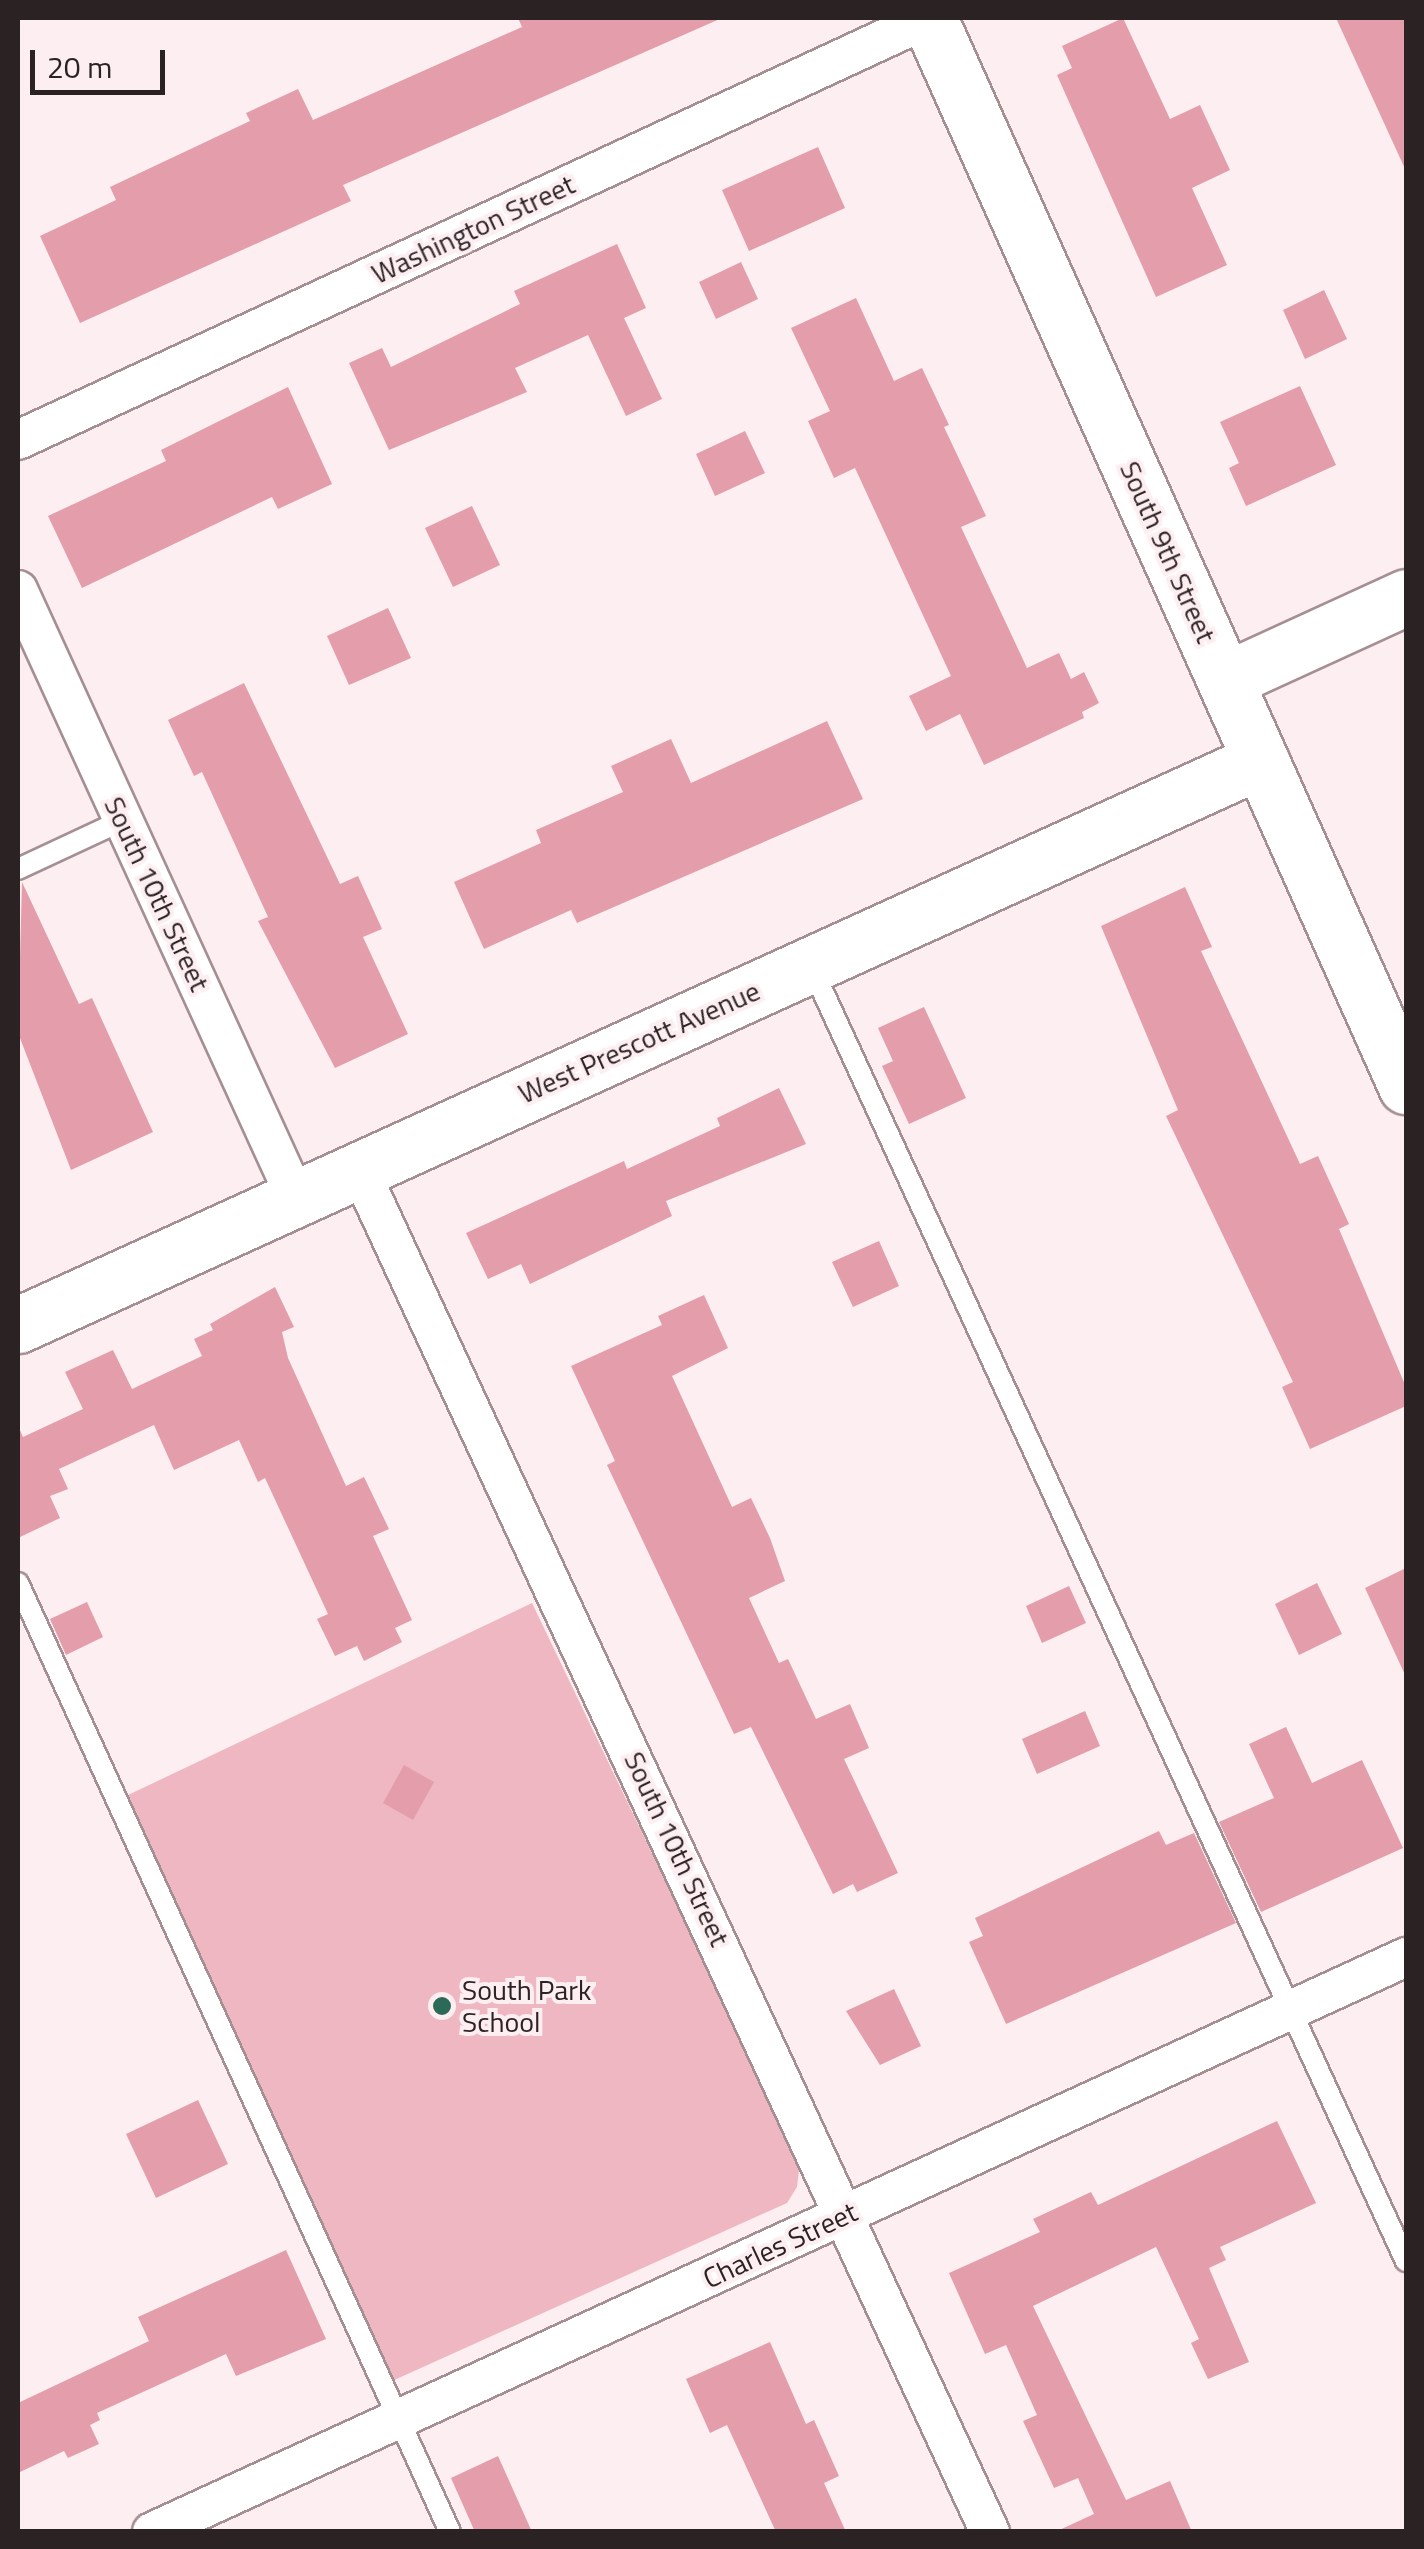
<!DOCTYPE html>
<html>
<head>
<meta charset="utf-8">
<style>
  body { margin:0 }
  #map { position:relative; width:1424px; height:2549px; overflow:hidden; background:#fdeef1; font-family:"Titillium Web",sans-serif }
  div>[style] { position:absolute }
  .green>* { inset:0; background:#efb7c1 }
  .building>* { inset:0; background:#e39dab }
  .roads { filter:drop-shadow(2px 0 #a58f93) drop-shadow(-2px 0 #a58f93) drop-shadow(0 2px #a58f93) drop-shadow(0 -2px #a58f93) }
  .lane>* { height:20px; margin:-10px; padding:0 10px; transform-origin:10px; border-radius:10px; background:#fff }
  .street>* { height:38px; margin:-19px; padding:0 19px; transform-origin:19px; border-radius:19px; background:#fff }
  .secondary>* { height:55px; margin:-27.5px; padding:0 27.5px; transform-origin:27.5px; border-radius:27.5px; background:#fff }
  .primary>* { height:55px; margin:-27.5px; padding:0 27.5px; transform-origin:27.5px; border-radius:27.5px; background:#fff }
  .dots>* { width:28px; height:28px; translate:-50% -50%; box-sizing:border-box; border:5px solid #fdeef1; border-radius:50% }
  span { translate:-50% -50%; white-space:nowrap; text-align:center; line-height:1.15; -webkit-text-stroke:8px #fdeef1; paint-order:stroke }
  .street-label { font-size:28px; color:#2b2224 }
  .poi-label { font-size:28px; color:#2b2224 }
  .left { translate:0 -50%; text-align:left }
  .frame { position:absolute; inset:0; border:20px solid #2b2224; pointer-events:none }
  .scale { position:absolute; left:30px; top:50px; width:135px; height:45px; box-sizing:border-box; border:5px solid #2b2224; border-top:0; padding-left:12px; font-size:30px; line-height:35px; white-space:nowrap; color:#2b2224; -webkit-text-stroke:8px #fdeef1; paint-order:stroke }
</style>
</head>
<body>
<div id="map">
  <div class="green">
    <i style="clip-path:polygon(532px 1603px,800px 2162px,797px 2187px,787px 2203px,392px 2381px,126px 1796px)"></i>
  </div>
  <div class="building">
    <i style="clip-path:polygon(518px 18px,722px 18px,343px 185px,351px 201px,80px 323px,40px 236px,116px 200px,110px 187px,250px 121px,246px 113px,298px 89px,313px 120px,522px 27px)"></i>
    <i style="clip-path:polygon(1123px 18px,1170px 119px,1200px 105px,1230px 170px,1192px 188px,1227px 265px,1156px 297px,1057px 75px,1072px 68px,1062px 46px)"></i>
    <i style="clip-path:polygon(1336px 18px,1406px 18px,1406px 171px)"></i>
    <i style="clip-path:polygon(818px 147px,845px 208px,749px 251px,722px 190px)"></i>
    <i style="clip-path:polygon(617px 244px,646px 308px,624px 318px,662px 399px,626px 416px,588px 335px,515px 368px,527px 392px,389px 450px,349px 363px,382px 348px,391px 367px,520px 304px,514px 291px)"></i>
    <i style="clip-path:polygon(741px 262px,758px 299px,716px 319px,699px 282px)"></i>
    <i style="clip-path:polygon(1324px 290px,1347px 339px,1305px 359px,1283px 310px)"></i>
    <i style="clip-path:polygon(856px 298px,894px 381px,922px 368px,949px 425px,944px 427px,986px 516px,961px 527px,1027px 668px,1059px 653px,1071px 679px,1084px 672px,1099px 703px,1082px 712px,1084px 718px,984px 765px,960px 714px,926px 731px,909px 696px,951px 676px,855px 468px,834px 478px,808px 421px,830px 411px,791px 328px)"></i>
    <i style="clip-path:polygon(1300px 386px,1336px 465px,1246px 506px,1229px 468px,1239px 463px,1220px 422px)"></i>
    <i style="clip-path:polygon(288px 387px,332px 484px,278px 509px,272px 497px,82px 588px,48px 516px,166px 461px,161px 450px)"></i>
    <i style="clip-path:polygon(745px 431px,765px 473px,715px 496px,696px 454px)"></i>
    <i style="clip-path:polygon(472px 506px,500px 565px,453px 587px,425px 528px)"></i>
    <i style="clip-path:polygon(388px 608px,411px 658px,349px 685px,327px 636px)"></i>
    <i style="clip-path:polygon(244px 683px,340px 884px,358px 876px,382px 929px,363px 937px,408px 1034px,335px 1068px,258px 921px,268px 917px,202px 772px,194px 776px,168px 720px)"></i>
    <i style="clip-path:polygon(827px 721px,863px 799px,577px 923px,571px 910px,484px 949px,454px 882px,541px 843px,536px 830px,623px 792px,611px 766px,671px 739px,691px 783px)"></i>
    <i style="clip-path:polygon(22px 882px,79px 1004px,92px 998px,153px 1132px,71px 1170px,18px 1033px)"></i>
    <i style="clip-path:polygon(1185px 887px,1212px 947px,1201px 951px,1300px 1164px,1318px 1156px,1349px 1224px,1339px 1229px,1406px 1387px,1406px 1406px,1310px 1449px,1282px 1387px,1293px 1382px,1166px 1116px,1178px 1110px,1101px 926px)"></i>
    <i style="clip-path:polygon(924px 1007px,966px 1098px,909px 1124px,882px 1066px,893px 1061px,878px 1028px)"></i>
    <i style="clip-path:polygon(779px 1088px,806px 1144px,666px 1201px,672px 1216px,530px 1284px,521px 1264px,488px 1279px,466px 1233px,624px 1161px,627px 1169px,720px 1126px,717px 1118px)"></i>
    <i style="clip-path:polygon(879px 1241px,899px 1286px,853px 1307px,832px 1262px)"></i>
    <i style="clip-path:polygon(275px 1287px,294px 1327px,282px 1332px,288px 1358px,346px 1486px,364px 1477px,389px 1529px,373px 1536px,412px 1620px,395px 1628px,402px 1642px,364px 1661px,357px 1646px,335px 1656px,317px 1619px,328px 1614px,265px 1478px,258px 1482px,239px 1440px,174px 1470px,154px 1425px,59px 1469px,68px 1489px,50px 1496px,60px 1518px,18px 1538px,18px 1426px,23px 1437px,83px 1409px,65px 1372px,113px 1350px,132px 1389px,202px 1356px,194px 1339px,213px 1330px,210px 1324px)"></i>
    <i style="clip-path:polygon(704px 1295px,728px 1348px,672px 1376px,732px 1507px,751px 1498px,770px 1538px,785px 1581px,749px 1598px,779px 1663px,788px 1659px,816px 1719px,850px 1704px,869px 1748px,844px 1759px,898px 1873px,857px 1892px,853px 1884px,833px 1894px,751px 1727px,734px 1734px,607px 1465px,615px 1461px,571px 1366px,662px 1325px,658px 1316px)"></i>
    <i style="clip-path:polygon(1406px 1568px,1406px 1677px,1365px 1588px)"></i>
    <i style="clip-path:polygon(1317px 1583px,1342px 1634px,1299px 1655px,1275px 1604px)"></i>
    <i style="clip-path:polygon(1069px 1586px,1086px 1623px,1042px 1643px,1026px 1606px)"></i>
    <i style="clip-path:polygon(87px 1602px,103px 1637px,66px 1655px,50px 1619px)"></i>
    <i style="clip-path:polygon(1085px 1711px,1100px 1746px,1037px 1774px,1022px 1739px)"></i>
    <i style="clip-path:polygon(1286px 1727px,1312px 1783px,1362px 1760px,1403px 1848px,1261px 1912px,1219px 1822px,1274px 1798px,1249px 1744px)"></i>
    <i style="clip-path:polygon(404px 1765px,434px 1782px,413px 1820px,383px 1803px)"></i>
    <i style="clip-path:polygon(1159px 1831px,1166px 1845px,1194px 1833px,1236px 1923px,1006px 2024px,969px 1942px,983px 1936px,975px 1918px)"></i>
    <i style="clip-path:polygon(894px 1989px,921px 2046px,880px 2065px,846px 2011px)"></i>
    <i style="clip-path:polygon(198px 2100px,228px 2164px,156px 2198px,126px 2134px)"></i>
    <i style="clip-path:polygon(1277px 2121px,1316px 2203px,1220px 2247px,1226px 2260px,1209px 2268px,1249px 2362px,1208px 2379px,1191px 2343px,1199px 2339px,1156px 2247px,1033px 2306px,1126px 2500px,1170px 2481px,1192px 2532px,1055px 2532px,1094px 2514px,1078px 2478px,1054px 2488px,1023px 2421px,1037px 2415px,1006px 2345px,985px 2354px,949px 2273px,1040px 2232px,1033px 2219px,1091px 2192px,1098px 2205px)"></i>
    <i style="clip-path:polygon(286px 2250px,326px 2339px,236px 2376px,226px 2354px,97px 2413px,100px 2420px,90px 2425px,99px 2444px,68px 2458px,64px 2451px,18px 2473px,18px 2403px,149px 2341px,138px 2317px)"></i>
    <i style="clip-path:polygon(770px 2342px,806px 2424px,814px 2420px,839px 2476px,824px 2483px,846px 2532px,776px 2532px,727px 2425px,710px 2433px,686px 2379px)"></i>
    <i style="clip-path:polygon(498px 2456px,532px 2532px,475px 2532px,451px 2478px)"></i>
  </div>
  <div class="roads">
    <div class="lane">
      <i style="left:18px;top:869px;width:116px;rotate:-25deg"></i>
      <i style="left:812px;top:968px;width:1423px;rotate:65.33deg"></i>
      <i style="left:18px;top:1583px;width:1043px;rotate:65.52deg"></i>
    </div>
    <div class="street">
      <i style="left:18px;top:440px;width:1004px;rotate:-24.85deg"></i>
      <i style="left:18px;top:590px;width:669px;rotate:65.43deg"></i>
      <i style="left:359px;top:1169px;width:1502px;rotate:65.16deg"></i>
      <i style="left:152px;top:2532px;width:1380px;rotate:-24.63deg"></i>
    </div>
    <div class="secondary">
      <i style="left:1225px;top:680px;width:199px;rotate:-24.6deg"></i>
      <i style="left:18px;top:1325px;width:1365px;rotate:-24.44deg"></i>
    </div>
    <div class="primary">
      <i style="left:929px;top:18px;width:1170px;rotate:65.93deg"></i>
    </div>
  </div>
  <div class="dots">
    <i style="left:442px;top:2006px;background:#2c6a57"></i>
  </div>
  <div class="street-label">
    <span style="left:473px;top:229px;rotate:-25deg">Washington Street</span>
    <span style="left:1168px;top:552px;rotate:66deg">South 9th Street</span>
    <span style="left:157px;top:894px;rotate:65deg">South 10th Street</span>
    <span style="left:639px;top:1042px;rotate:-24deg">West Prescott Avenue</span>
    <span style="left:677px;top:1849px;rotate:65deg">South 10th Street</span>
    <span style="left:780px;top:2245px;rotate:-25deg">Charles Street</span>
  </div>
  <div class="poi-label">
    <span class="left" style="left:462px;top:2006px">South Park<br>School</span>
  </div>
  <div class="frame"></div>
  <div class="scale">20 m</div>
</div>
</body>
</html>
